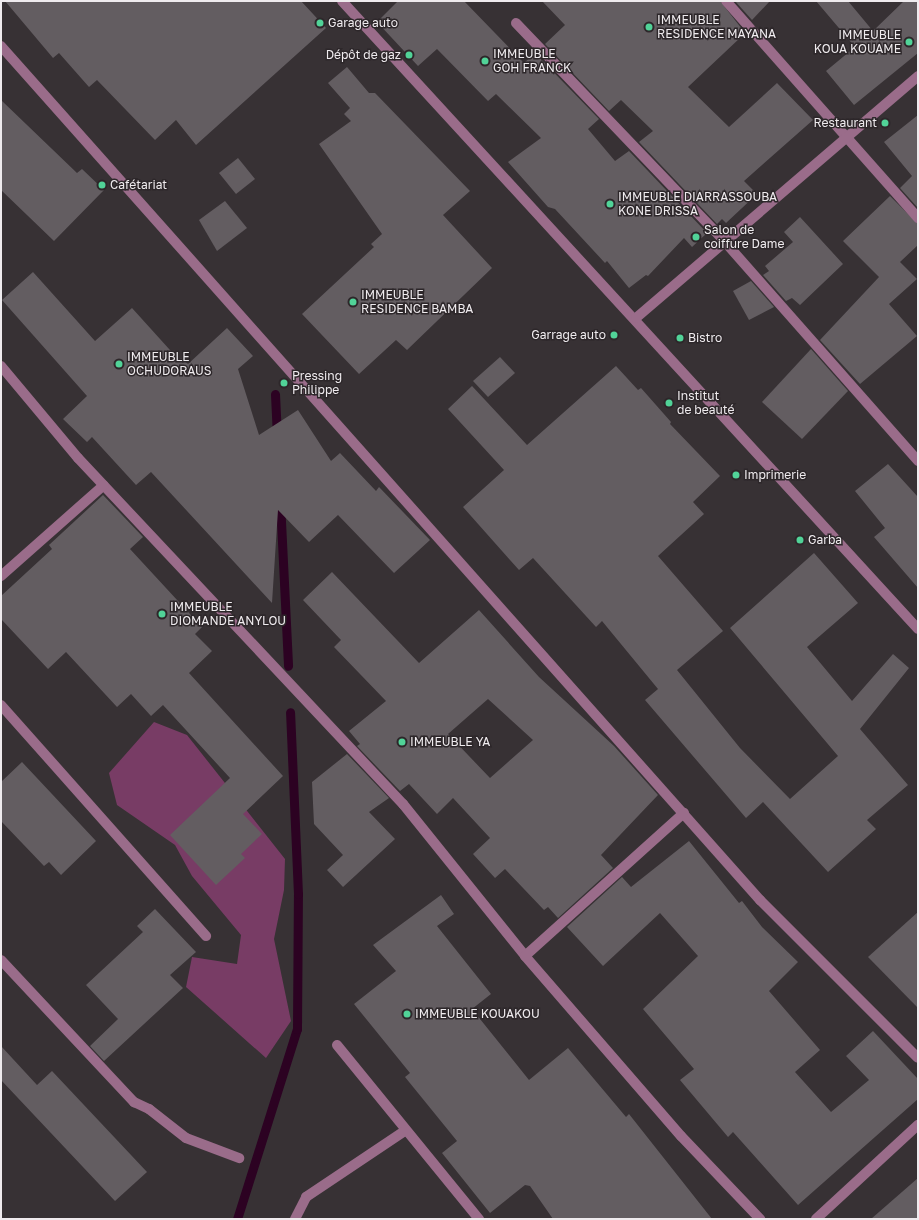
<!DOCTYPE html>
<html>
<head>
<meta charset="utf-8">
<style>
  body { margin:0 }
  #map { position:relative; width:919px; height:1220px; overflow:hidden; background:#373134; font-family:"Golos Text",sans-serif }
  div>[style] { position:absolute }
  .green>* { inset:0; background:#783c65 }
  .stream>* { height:9px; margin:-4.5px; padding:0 4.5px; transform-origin:4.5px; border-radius:4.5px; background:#2c0222 }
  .building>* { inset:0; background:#635d61 }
  .minor>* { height:10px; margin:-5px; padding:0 5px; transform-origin:5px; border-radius:5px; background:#9a6c8a }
  .dots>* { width:11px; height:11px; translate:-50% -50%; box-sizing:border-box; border:2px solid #2d272a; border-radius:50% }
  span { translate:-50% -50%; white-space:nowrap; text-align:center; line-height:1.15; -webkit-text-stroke:3px #2d272a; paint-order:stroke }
  .poi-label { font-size:12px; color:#efebee }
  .left { translate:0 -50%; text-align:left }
  .right { translate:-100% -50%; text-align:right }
  .frame { position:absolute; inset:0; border:2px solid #efebee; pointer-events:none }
</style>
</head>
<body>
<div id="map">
  <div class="green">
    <i style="clip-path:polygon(154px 722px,187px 735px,285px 859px,284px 890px,274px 939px,291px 1021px,266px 1058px,186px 987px,192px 957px,237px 964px,241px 935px,192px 876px,175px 845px,117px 805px,109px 773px)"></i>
  </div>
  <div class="stream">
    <i style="left:275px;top:394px;width:42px;rotate:87.3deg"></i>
    <i style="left:280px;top:501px;width:165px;rotate:87.2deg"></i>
    <i style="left:237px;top:1219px;width:199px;rotate:-72.5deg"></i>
    <i style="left:297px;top:1029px;width:135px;rotate:-89.6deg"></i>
    <i style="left:298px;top:894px;width:182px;rotate:-92.5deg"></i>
  </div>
  <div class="building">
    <i style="clip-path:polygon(5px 1px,301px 1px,326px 28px,196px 145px,176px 120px,155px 140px,97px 80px,89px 87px,59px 53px,53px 58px)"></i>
    <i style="clip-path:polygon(398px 1px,464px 1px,524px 63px,535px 53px,599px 119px,588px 129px,615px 161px,629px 151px,707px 233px,692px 247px,684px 238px,648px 276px,646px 275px,629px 288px,607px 261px,605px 263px,555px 209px,548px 207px,508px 162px,541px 138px,496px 94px,488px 101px,437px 49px,418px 66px,377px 22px)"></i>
    <i style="clip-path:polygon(542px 1px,720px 1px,742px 29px,738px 34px,741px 37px,688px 87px,729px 127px,777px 83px,813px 120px,744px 181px,757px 194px,726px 223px,722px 219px,717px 224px,639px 142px,653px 131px,621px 100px,609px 111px,545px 44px,565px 25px)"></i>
    <i style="clip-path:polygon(735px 1px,770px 1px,752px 20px)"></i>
    <i style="clip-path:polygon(816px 1px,848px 1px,873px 31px,904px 1px,918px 1px,918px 53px,854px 105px,826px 71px,855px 47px)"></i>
    <i style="clip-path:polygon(347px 67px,369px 93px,375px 93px,470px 191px,443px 215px,492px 268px,407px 350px,396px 340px,359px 374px,302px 314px,374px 247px,371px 244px,382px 234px,319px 144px,351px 121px,344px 114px,350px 108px,328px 83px)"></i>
    <i style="clip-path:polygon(1px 100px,77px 173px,82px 169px,104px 190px,54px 241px,1px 190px)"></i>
    <i style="clip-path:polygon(918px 115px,918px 208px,900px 188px,912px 176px,884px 142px)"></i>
    <i style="clip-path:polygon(238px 158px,255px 179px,236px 194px,219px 173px)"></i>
    <i style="clip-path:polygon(890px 196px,918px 224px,918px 245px,900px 262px,917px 279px,889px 304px,917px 336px,860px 384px,820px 340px,879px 277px,843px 241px)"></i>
    <i style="clip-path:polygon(225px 201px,247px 228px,217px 251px,199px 220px)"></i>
    <i style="clip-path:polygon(800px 217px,843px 264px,800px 305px,792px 298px,786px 301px,763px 275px,769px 271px,765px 266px,793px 242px,784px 232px)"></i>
    <i style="clip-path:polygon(33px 272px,95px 341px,132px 308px,179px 360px,181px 358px,188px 364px,227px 328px,253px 356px,238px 369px,259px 435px,298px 410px,331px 461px,340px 453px,376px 491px,379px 487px,430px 540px,394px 573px,338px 515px,309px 542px,278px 510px,272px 603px,151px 472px,136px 485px,92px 437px,87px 442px,63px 419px,87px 396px,2px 300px)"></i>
    <i style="clip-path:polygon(751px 281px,774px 307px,749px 320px,733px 291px)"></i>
    <i style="clip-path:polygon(811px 349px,848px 391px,802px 439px,762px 402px)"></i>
    <i style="clip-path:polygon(500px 357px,515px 373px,488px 397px,473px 381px)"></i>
    <i style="clip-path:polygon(616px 366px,638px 390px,641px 388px,671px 422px,670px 424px,720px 476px,693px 502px,704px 514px,658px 556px,723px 631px,677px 670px,740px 748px,790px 799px,838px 756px,730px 628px,814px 553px,858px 603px,807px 647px,852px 701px,893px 654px,909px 668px,860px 729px,908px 785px,867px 820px,876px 829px,828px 872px,763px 802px,746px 818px,645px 700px,658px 689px,602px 621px,596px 627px,533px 558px,519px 570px,463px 507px,504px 470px,448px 409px,472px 386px,527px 445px)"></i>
    <i style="clip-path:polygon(888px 464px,918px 497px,918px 588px,874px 537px,885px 528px,855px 491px)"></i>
    <i style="clip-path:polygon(103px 495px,143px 537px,130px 549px,202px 627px,195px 634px,212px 651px,189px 673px,283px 776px,243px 814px,262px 834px,241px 854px,245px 858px,216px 885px,170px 835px,230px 778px,163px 705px,151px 716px,131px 694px,117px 707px,66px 652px,48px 669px,1px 619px,1px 596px,52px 549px,49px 545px)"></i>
    <i style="clip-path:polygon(evenodd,332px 572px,419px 663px,479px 610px,539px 677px,614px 746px,658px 795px,601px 855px,613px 868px,558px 918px,548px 907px,544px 910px,505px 869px,495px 878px,473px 854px,490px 838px,453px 798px,437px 814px,409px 784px,400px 791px,357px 746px,360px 744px,349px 731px,386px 701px,334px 647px,341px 640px,303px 600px,332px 572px,488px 699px,533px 740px,490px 778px,448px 734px,488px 699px)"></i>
    <i style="clip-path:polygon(347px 754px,389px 798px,369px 812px,395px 839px,343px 887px,327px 870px,343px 855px,314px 824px,312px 782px)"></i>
    <i style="clip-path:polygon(22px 762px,96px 841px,61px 875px,49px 862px,44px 866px,1px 821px,1px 782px)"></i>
    <i style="clip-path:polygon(689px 841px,739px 903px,742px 901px,762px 927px,798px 962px,769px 991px,820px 1050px,795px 1072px,831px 1112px,869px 1080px,846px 1056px,873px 1031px,918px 1079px,918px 1099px,798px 1205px,733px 1132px,728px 1137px,680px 1080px,694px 1069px,643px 1009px,698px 956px,660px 913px,603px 966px,567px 927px,622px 877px,631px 887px)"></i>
    <i style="clip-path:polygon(441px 895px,454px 914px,437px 926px,491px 994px,472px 1009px,529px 1080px,568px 1048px,626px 1117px,629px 1114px,712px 1219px,553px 1219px,530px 1186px,525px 1185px,490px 1213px,442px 1153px,457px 1141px,405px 1077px,410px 1073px,354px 1004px,396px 971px,373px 945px)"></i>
    <i style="clip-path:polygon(155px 909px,196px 952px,170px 975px,183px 988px,104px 1061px,90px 1046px,118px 1019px,86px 985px,143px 932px,137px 926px)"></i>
    <i style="clip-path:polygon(918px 912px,918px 1008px,868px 957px)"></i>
    <i style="clip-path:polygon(1px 1046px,37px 1085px,52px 1071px,147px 1172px,115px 1201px,1px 1080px)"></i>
    <i style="clip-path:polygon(918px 1178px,918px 1219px,871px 1219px)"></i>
  </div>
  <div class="minor">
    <i style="left:342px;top:1px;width:852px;rotate:47.47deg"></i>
    <i style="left:726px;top:1px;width:290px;rotate:48.5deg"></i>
    <i style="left:516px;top:23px;width:303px;rotate:46.3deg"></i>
    <i style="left:725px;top:242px;width:292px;rotate:48.6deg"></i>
    <i style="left:1px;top:46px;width:1143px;rotate:48.37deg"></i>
    <i style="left:760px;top:900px;width:223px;rotate:45deg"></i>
    <i style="left:636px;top:318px;width:372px;rotate:-40.6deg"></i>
    <i style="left:1px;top:366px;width:120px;rotate:50.1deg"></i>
    <i style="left:78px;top:458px;width:475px;rotate:46.8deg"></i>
    <i style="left:403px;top:804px;width:195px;rotate:51.2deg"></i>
    <i style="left:525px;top:956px;width:238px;rotate:49.1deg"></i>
    <i style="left:681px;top:1136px;width:115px;rotate:46.4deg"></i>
    <i style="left:1px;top:576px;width:137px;rotate:-41.5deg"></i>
    <i style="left:1px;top:705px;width:309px;rotate:48.4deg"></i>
    <i style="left:525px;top:956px;width:214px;rotate:-42deg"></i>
    <i style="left:1px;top:960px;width:195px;rotate:46.9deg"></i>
    <i style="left:134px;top:1102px;width:17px;rotate:25deg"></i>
    <i style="left:149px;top:1109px;width:47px;rotate:38.1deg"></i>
    <i style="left:186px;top:1138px;width:57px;rotate:20.7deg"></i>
    <i style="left:337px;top:1045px;width:225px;rotate:50.8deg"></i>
    <i style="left:295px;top:1219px;width:25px;rotate:-63deg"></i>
    <i style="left:306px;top:1197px;width:120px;rotate:-33.8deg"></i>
    <i style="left:816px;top:1219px;width:139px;rotate:-42.7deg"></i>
  </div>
  <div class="dots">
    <i style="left:320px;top:23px;background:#51d398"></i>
    <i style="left:649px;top:27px;background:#51d398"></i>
    <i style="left:909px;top:42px;background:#51d398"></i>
    <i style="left:409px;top:55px;background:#51d398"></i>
    <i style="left:485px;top:61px;background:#51d398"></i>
    <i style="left:885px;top:123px;background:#51d398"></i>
    <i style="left:102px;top:185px;background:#51d398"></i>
    <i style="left:610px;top:204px;background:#51d398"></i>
    <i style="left:696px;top:237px;background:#51d398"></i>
    <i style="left:353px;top:302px;background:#51d398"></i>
    <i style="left:614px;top:335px;background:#51d398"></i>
    <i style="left:680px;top:338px;background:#51d398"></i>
    <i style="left:119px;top:364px;background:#51d398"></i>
    <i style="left:284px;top:383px;background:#51d398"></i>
    <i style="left:669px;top:403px;background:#51d398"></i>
    <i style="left:736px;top:475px;background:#51d398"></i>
    <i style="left:800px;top:540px;background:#51d398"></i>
    <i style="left:162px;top:614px;background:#51d398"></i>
    <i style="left:402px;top:742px;background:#51d398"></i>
    <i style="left:407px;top:1014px;background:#51d398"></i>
  </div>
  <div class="poi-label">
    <span class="left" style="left:657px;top:27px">IMMEUBLE<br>RESIDENCE MAYANA</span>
    <span class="left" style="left:328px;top:23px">Garage auto</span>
    <span class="right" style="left:901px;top:42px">IMMEUBLE<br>KOUA KOUAME</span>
    <span class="left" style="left:493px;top:61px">IMMEUBLE<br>GOH FRANCK</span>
    <span class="right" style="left:401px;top:55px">Dépôt de gaz</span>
    <span class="right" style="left:877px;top:123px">Restaurant</span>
    <span class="left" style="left:110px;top:185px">Cafétariat</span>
    <span class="left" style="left:618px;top:204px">IMMEUBLE DIARRASSOUBA<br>KONE DRISSA</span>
    <span class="left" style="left:704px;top:237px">Salon de<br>coiffure Dame</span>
    <span class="left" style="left:361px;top:302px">IMMEUBLE<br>RESIDENCE BAMBA</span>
    <span class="right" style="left:606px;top:335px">Garrage auto</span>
    <span class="left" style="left:688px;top:338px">Bistro</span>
    <span class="left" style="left:127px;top:364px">IMMEUBLE<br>OCHUDORAUS</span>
    <span class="left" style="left:292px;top:383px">Pressing<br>Philippe</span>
    <span class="left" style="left:677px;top:403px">Institut<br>de beauté</span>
    <span class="left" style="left:744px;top:475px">Imprimerie</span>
    <span class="left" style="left:808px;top:540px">Garba</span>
    <span class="left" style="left:170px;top:614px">IMMEUBLE<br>DIOMANDE ANYLOU</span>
    <span class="left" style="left:410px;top:742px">IMMEUBLE YA</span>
    <span class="left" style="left:415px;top:1014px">IMMEUBLE KOUAKOU</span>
  </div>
  <div class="frame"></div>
</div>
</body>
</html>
